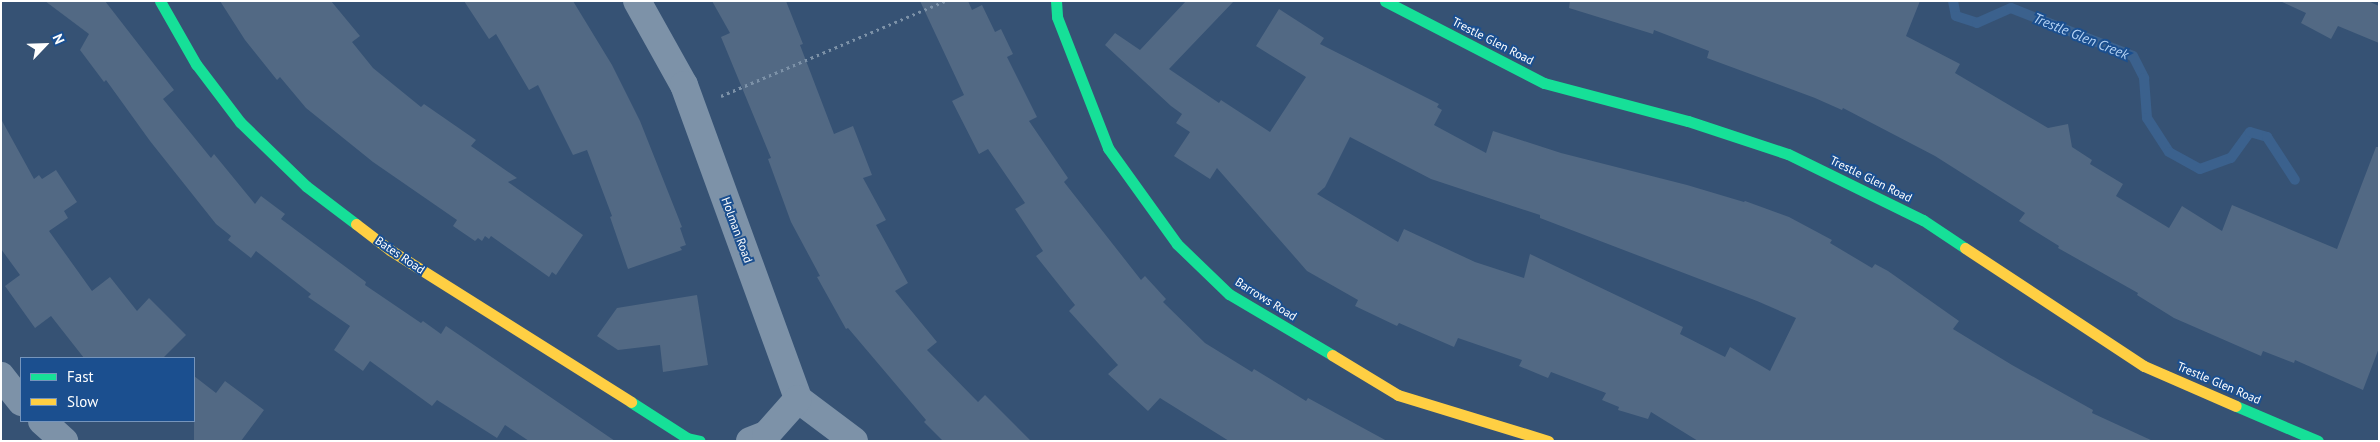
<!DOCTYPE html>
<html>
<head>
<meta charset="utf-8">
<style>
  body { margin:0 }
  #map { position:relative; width:2380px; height:442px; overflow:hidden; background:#365274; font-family:"PT Sans",sans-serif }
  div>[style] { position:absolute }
  .stream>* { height:10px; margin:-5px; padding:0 5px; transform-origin:5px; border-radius:5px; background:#3b618d }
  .building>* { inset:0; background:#526984 }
  .path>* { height:3px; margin-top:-1.5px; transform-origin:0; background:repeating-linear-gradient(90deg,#7d92a8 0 2.5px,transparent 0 6.5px) }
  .street>* { height:28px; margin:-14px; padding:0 14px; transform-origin:14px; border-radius:14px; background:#7d92a8 }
  .fast>* { height:11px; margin:-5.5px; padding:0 5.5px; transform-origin:5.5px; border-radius:5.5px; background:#16e098 }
  .slow>* { height:11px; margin:-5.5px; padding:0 5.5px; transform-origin:5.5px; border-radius:5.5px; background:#ffcf43 }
  span { translate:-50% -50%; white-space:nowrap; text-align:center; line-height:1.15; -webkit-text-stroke:4px #1b4f8f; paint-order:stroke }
  .street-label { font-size:12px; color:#fff }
  .water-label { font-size:14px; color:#b5d3f5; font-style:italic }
  .frame { position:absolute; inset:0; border:2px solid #fff; pointer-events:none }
  .legend { position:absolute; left:20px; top:357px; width:175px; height:65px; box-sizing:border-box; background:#1b4f8f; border:1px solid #7695bc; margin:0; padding:6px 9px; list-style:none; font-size:15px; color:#fff }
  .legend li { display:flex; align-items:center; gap:10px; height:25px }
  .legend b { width:25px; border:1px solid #7695bc }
  .north { position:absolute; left:20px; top:20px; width:50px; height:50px; -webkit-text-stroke:4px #1b4f8f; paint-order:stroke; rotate:66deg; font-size:14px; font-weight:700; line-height:20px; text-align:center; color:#fff }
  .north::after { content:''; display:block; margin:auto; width:18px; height:22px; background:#fff; clip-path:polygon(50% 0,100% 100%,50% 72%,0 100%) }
</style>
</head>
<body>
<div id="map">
  <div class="stream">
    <i style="left:1953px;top:1px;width:15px;rotate:79deg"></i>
    <i style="left:1956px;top:16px;width:22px;rotate:18deg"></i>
    <i style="left:1977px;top:23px;width:37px;rotate:-24deg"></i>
    <i style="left:2011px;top:8px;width:131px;rotate:21.5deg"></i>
    <i style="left:2133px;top:56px;width:25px;rotate:63deg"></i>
    <i style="left:2144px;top:78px;width:40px;rotate:85.7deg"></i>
    <i style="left:2147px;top:118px;width:40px;rotate:57.1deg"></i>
    <i style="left:2169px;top:152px;width:35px;rotate:29deg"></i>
    <i style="left:2200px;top:169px;width:33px;rotate:-20deg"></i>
    <i style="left:2231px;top:158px;width:32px;rotate:-54deg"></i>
    <i style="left:2250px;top:132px;width:18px;rotate:16deg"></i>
    <i style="left:2267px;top:137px;width:51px;rotate:56.9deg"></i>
  </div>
  <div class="building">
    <i style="clip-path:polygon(45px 1px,105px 1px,174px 90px,163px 99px,211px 158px,214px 154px,255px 204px,261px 196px,285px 214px,281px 219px,366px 282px,365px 285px,421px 323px,423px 321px,441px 334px,446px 326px,615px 441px,529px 441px,505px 425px,497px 438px,437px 400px,432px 406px,370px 361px,363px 371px,334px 350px,350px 326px,308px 297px,311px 294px,256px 251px,251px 258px,228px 240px,231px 236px,216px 224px,150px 141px,106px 80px,104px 82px,80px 50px,89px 34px)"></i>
    <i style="clip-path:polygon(220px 1px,331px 1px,360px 36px,352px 42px,373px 68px,421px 107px,424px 104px,476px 140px,471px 146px,517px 178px,508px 182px,583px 235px,556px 275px,552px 272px,549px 277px,491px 236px,489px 239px,485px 236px,482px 241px,478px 238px,475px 241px,453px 226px,457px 220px,373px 162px,306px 108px,280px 77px,277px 80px,245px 40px)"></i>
    <i style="clip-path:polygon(464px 1px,573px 1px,612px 65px,640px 121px,682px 227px,680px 228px,686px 245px,680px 247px,682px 250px,628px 269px,610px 217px,612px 216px,587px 150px,573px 155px,538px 85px,529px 90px,496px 34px,489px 39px)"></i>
    <i style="clip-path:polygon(712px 1px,786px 1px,803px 44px,800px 45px,834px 134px,853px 126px,872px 175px,863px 178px,886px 220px,876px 225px,908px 283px,895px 291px,937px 342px,927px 350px,978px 402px,985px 395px,1031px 441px,943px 441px,924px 422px,926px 420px,848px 328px,846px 329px,817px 277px,820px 276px,791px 222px,768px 159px,771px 158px,721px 37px,730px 33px)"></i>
    <i style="clip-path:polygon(920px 1px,968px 1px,972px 10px,982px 5px,995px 32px,1001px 29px,1013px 54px,1007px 57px,1037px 117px,1029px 121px,1068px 178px,1064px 182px,1141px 280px,1145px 276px,1166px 299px,1163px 302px,1205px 343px,1252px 372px,1254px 369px,1306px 401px,1308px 398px,1387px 441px,1229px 441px,1160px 398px,1148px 411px,1108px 374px,1118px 365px,1069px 311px,1075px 305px,1036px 256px,1043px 251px,1015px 209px,1025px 203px,988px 149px,979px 154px,952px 101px,964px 95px)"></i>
    <i style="clip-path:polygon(evenodd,1186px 1px,1234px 1px,1169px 69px,1219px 103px,1221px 100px,1270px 132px,1306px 77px,1256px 46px,1279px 9px,1324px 38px,1320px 44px,1439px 104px,1437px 107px,1442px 110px,1434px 125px,1486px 153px,1493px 131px,1561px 153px,1687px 185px,1744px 202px,1745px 201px,1789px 217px,1832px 240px,1830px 243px,1872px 268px,1875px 264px,1888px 271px,1959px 321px,1953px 329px,2012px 365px,2093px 410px,2092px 413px,2153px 441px,1698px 441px,1651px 412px,1648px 419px,1618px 410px,1619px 407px,1602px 400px,1606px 393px,1551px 372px,1548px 378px,1519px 366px,1522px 360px,1458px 338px,1454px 347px,1399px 323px,1397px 326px,1355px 306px,1358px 300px,1307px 271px,1217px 168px,1210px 179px,1174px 156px,1190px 132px,1176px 123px,1182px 114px,1171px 106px,1105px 45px,1115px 33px,1140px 50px,1186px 1px,1350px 137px,1431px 179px,1540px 215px,1540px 218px,1757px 301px,1796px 318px,1770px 371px,1730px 347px,1725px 357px,1680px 334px,1683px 327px,1530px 254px,1524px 278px,1475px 262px,1404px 229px,1398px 242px,1317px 194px,1325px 187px,1350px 137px)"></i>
    <i style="clip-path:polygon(1570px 1px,1920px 1px,1906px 36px,1960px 64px,1955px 73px,2048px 128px,2068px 124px,2072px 147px,2092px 160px,2090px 164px,2123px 184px,2116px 196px,2169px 228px,2182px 206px,2222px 231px,2232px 205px,2337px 249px,2376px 147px,2379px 147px,2379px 348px,2363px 390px,2295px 360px,2294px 363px,2263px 351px,2261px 356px,2174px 318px,2137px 295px,2138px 293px,2058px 248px,2059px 246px,2019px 221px,2025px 213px,1935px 156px,1843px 108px,1842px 110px,1815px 98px,1707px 58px,1709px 51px,1654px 30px,1653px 34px,1569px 8px)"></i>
    <i style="clip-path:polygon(2280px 1px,2368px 1px,2379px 6px,2379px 43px,2338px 26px,2331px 39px,2301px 23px,2306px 13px)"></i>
    <i style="clip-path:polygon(1px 119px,34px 179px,39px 175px,42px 179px,56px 170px,77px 202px,64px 211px,68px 218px,49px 231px,92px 291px,110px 277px,137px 311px,149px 298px,186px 335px,163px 358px,84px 358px,51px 316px,35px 328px,5px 286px,20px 275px,1px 249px)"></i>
    <i style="clip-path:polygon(697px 295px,708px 365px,663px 372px,660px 345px,618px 350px,597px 336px,617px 308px)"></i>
    <i style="clip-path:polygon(194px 376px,216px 393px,225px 381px,264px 410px,241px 441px,194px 441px)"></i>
  </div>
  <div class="path">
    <i style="left:721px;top:96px;width:243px;rotate:-23deg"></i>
  </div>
  <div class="street">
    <i style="left:637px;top:1px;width:96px;rotate:60.8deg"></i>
    <i style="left:684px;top:85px;width:334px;rotate:70deg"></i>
    <i style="left:798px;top:399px;width:70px;rotate:36.9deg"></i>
    <i style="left:1px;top:376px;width:33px;rotate:52deg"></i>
    <i style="left:42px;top:421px;width:30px;rotate:42deg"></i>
    <i style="left:750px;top:441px;width:17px;rotate:-21deg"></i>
    <i style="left:766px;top:435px;width:48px;rotate:-48.4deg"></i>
  </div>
  <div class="fast">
    <i style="left:160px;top:1px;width:73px;rotate:60.3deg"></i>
    <i style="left:196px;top:64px;width:73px;rotate:52.8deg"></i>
    <i style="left:240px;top:122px;width:92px;rotate:44.1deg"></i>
    <i style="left:306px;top:186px;width:63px;rotate:37.2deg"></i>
    <i style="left:1056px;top:1px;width:16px;rotate:86deg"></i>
    <i style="left:1057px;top:17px;width:141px;rotate:68.7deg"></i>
    <i style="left:1108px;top:148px;width:118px;rotate:54.3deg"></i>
    <i style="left:1177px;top:244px;width:72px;rotate:43.9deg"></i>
    <i style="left:1229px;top:294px;width:120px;rotate:30.6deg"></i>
    <i style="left:1385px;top:1px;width:179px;rotate:27.3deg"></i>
    <i style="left:1544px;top:83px;width:149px;rotate:14.8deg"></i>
    <i style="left:1688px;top:121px;width:105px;rotate:18.3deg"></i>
    <i style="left:1788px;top:154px;width:150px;rotate:26.1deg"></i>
    <i style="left:1923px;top:220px;width:50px;rotate:33.7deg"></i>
    <i style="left:631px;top:402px;width:67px;rotate:32.7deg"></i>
    <i style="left:687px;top:438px;width:13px;rotate:13deg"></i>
    <i style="left:2236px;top:406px;width:89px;rotate:23.1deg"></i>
  </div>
  <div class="slow">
    <i style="left:356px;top:224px;width:43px;rotate:37.4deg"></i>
    <i style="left:390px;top:250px;width:285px;rotate:32.2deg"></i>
    <i style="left:1965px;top:248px;width:214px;rotate:33.4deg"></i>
    <i style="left:2144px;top:366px;width:100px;rotate:23.5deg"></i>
    <i style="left:1332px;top:355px;width:77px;rotate:31.2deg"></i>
    <i style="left:1398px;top:395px;width:157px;rotate:17deg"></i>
  </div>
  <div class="street-label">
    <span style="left:1493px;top:41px;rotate:27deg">Trestle Glen Road</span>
    <span style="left:1871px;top:179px;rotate:26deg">Trestle Glen Road</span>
    <span style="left:737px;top:230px;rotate:70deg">Holman Road</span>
    <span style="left:400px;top:255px;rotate:34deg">Bates Road</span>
    <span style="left:1266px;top:299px;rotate:32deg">Barrows Road</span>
    <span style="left:2219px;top:383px;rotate:23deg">Trestle Glen Road</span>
  </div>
  <div class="water-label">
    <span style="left:2081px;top:36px;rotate:22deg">Trestle Glen Creek</span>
  </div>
  <div class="frame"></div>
  <ul class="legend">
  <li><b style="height:6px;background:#16e098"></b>Fast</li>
  <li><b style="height:6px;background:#ffcf43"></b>Slow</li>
  </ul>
  <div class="north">N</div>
</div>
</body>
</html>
